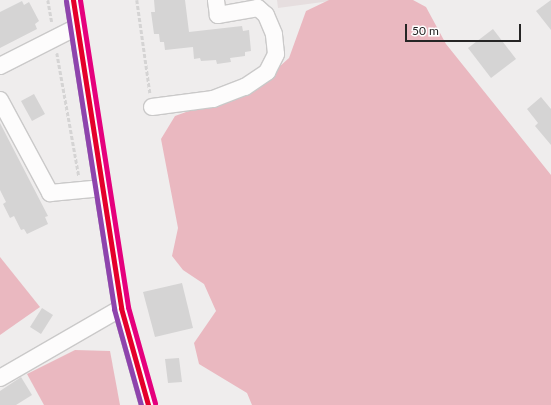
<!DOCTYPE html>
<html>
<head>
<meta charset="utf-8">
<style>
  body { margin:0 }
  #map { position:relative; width:551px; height:405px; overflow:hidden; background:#efeded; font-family:Lato,sans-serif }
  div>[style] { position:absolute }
  .built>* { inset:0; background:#e6dedf }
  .forest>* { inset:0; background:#eab8c0 }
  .building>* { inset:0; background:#d5d4d4 }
  .path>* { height:2.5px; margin-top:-1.25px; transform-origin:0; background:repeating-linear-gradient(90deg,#d5d4d4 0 4px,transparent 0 6px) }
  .roads { filter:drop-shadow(1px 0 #cac9c9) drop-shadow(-1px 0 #cac9c9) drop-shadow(0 1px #cac9c9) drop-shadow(0 -1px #cac9c9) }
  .minor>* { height:16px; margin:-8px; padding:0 8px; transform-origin:8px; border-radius:8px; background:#fdfcfc }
  .bus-1>* { height:5px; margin:-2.5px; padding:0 2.5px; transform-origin:2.5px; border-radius:2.5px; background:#e4002b }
  .bus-2>* { height:5px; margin:-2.5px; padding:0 2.5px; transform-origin:2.5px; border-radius:2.5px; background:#8e44ad }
  .bus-3>* { height:5px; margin:-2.5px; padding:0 2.5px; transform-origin:2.5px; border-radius:2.5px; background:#e5007d }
  span { translate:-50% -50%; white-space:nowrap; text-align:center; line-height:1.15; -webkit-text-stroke:3.5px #fff; paint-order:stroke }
  .scale { position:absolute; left:405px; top:24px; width:116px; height:18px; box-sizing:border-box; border:2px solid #262525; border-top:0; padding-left:5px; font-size:12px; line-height:14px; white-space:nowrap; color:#262525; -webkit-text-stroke:3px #fff; paint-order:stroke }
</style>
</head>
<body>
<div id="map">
  <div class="built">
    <i style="clip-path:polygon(277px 0,338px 0,278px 8px)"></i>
  </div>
  <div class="forest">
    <i style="clip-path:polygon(329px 0,413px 0,426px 7px,446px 44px,551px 175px,551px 405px,252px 405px,247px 393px,199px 364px,194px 343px,216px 311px,204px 284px,183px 270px,172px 256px,178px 228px,161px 139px,175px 116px,258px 86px,289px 58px,306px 11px)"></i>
    <i style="clip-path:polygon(0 257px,40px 307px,0 335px)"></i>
    <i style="clip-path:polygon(75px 350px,110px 351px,120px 405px,44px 405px,27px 374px)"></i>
  </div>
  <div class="building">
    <i style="clip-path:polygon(154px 0,185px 0,189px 32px,242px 26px,243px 31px,249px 30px,251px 51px,245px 52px,245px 56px,230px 58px,231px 62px,217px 64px,216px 60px,201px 61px,200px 58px,194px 59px,193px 47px,165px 50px,164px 42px,160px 42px,159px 34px,154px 34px,151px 12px,155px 12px)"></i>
    <i style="clip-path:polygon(551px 0,551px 30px,536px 11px)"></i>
    <i style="clip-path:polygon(22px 1px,24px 5px,29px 2px,39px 21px,35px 24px,37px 29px,0 48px,0 12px)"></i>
    <i style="clip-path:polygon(493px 29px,516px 59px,491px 78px,468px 48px)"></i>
    <i style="clip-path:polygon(34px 94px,45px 114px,32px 121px,21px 101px)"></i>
    <i style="clip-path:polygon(541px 97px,551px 109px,551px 145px,535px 126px,538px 123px,527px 109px)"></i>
    <i style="clip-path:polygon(0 123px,48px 216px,45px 217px,48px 224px,27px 234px,24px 229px,21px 230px,14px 216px,10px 218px,3px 204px,6px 202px,0 190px)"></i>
    <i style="clip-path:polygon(182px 283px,193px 328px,155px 337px,143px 292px)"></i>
    <i style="clip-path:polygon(42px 308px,53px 315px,41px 334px,30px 327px)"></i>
    <i style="clip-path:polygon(179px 358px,182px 382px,168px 383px,165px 359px)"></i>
    <i style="clip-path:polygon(21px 377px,32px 395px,16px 405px,0 405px,0 391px)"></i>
  </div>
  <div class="path">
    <i style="left:48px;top:0;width:22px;rotate:80deg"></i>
    <i style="left:137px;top:0;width:94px;rotate:82deg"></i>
    <i style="left:57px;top:53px;width:125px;rotate:79.9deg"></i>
  </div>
  <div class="roads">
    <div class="minor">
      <i style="left:73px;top:0;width:312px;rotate:81.1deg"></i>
      <i style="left:121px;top:308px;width:101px;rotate:74.4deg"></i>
      <i style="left:0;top:66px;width:86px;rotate:-26.9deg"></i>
      <i style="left:0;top:100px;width:106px;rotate:61.7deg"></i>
      <i style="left:50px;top:193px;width:53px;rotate:-5.4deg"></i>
      <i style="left:152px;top:107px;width:62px;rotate:-7.5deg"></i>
      <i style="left:213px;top:99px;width:34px;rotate:-21deg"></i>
      <i style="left:245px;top:87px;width:27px;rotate:-34deg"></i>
      <i style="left:267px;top:72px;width:20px;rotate:-63deg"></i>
      <i style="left:276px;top:54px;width:20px;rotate:-96deg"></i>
      <i style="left:274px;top:34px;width:21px;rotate:-113deg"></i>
      <i style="left:266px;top:15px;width:11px;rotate:-139deg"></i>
      <i style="left:258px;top:8px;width:41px;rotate:170.1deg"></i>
      <i style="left:218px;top:15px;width:15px;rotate:-98deg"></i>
      <i style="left:0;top:378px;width:140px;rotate:-30deg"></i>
    </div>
  </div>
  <div class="bus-1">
    <i style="left:73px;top:0;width:312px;rotate:81.1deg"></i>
    <i style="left:121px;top:308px;width:101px;rotate:74.4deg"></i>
  </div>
  <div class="bus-2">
    <i style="left:66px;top:1px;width:312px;rotate:81.1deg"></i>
    <i style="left:114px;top:309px;width:100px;rotate:74.3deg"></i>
  </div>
  <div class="bus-3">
    <i style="left:80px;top:0;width:311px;rotate:81.1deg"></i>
    <i style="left:128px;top:307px;width:100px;rotate:74.3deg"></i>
  </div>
  <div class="scale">50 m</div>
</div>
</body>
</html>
